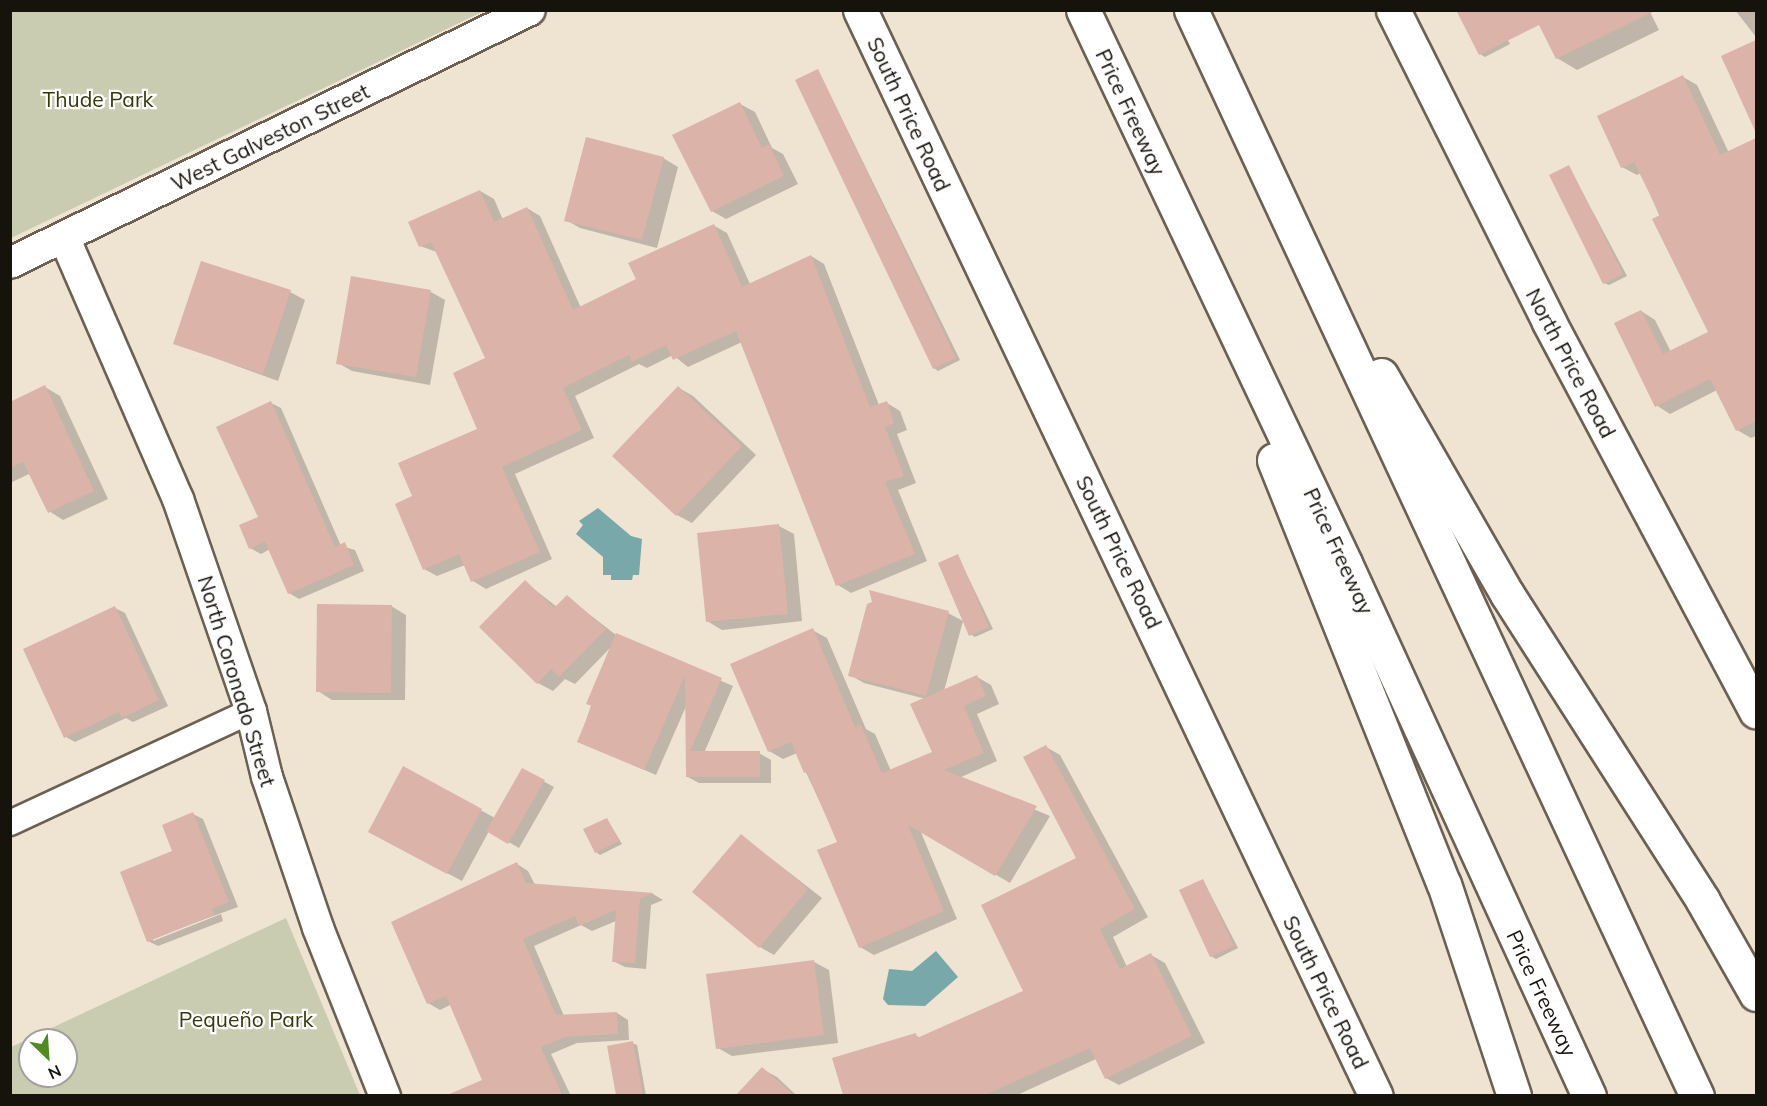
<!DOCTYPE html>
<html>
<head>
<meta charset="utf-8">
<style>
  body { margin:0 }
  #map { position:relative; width:1767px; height:1106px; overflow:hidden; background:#efe3d2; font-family:Mulish,sans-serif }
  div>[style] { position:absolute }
  .green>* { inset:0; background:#c9ccb1 }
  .water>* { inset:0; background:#79a8aa }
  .shadow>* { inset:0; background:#0003 }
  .building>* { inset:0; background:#dbb3a8 }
  .roads { filter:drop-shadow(2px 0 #6b6052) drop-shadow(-2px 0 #6b6052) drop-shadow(0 2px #6b6052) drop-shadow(0 -2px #6b6052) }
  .minor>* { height:24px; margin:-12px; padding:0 12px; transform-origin:12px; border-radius:12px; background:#fff }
  .tertiary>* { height:30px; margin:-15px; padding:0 15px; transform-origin:15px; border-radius:15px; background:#fff }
  .secondary>* { height:33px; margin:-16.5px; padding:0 16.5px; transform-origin:16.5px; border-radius:16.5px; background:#fff }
  .motorway>* { height:33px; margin:-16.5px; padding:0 16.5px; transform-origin:16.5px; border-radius:16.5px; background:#fff }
  span { translate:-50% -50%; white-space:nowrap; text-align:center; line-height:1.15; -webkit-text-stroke:4.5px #fff; paint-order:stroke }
  .park-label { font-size:21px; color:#34380b }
  .street-label { font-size:21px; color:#16120c }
  .frame { position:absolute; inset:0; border:12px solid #16120c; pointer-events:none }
  .north { position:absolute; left:18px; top:1028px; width:60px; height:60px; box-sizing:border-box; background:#fff; border:2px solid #a2a09e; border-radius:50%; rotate:155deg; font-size:16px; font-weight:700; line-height:24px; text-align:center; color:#16120c }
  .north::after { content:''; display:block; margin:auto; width:21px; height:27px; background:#538922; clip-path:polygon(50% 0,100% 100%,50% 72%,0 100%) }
</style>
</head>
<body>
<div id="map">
  <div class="green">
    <i style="clip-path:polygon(11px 10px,484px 10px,484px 11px,11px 238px)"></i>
    <i style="clip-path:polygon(evenodd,286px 918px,360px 1095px,11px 1095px,11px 1047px,286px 918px,30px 1040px,66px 1040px,66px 1076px,30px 1076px,30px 1040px)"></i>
  </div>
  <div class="water">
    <i style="clip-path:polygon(598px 508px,631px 536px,642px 539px,639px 575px,633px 575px,632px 580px,611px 580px,611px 575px,603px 575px,603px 557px,576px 534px,583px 525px,579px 521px)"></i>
    <i style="clip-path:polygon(936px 951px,958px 977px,925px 1006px,888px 1005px,883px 999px,889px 969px,912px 971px)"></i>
  </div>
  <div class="shadow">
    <i style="clip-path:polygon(1458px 10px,1492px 10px,1510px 44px,1485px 57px,1480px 54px)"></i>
    <i style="clip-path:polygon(1649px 10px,1659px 30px,1577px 70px,1557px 58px)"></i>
    <i style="clip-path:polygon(1735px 10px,1756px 10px,1756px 37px)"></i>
    <i style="clip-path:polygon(1743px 48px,1756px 56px,1756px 129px,1723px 57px)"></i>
    <i style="clip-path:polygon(818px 70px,960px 360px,938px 371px,934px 368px)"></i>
    <i style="clip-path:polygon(1683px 77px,1697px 85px,1729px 153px,1756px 139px,1756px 436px,1751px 438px,1737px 430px,1717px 390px,1670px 414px,1656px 405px,1641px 311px,1655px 320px,1671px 352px,1710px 333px,1641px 173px,1637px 175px,1622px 167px)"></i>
    <i style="clip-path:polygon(740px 104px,755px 112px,772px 148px,783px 154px,798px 184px,726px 219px,712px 211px)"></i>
    <i style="clip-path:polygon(663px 158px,678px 167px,657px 248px,580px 228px,566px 220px)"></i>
    <i style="clip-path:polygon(1569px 167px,1627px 276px,1609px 285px,1604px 283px)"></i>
    <i style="clip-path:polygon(480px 191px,494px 199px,503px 220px,527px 208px,540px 216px,581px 308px,638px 280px,713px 225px,727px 233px,750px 284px,811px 256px,824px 264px,879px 405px,887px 403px,900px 411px,907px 430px,897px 434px,916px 483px,898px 490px,927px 561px,851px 593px,838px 585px,742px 342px,688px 367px,673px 355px,647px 368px,639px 364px,575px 396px,594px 438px,515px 474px,552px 559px,486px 589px,473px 581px,465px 565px,437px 576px,424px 569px,414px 497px,479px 429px,487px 359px,437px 252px,420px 246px)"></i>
    <i style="clip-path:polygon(290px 292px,305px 300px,278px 381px,174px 343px)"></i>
    <i style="clip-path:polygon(431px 292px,445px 300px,430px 385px,352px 371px,338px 363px)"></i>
    <i style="clip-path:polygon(45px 387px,60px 396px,108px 499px,63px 520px,49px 511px,31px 473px,10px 483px,10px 420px)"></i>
    <i style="clip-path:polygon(679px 388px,693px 396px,756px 455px,692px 523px,677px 515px)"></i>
    <i style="clip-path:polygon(271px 403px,281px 408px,341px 546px,355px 550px,364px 571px,299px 599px,289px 593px,270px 549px,261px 554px,250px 548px,260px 518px)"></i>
    <i style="clip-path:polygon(779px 526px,794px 534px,802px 621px,722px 630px,707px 621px)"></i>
    <i style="clip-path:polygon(958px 556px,993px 629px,975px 637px,970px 634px)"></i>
    <i style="clip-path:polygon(525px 582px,557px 607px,567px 597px,616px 635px,733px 686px,704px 753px,759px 753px,771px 760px,771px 783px,699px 783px,688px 777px,687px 704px,656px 775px,579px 741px,611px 647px,575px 684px,565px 679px,553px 691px,538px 683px)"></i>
    <i style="clip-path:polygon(391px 606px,406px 615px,405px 700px,332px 700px,318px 691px)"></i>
    <i style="clip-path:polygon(115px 608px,125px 613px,168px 706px,133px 722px,126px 718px,75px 742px,66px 737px)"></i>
    <i style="clip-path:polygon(948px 613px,963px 621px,944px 691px,977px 677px,991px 685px,999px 704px,977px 714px,997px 761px,959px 778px,1050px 816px,1010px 883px,920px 830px,957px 919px,874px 955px,860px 947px,839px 843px,797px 753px,783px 759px,769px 751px,812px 630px,827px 638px,866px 729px,875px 734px,891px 771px,934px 753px,926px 699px,864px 683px,850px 675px)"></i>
    <i style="clip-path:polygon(1046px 747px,1060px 755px,1148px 917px,1113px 937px,1127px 967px,1151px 955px,1165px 963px,1205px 1043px,1119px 1085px,1106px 1078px,1096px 1059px,1015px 1096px,845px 1096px,834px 1059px,915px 1035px,921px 1038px,1025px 991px,1078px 859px)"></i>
    <i style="clip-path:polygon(404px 768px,495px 818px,523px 770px,554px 787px,519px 848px,489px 831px,462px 881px,384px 840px)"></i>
    <i style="clip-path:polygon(193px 814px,203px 819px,238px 907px,153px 938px,153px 941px,221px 914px,223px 921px,158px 946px,148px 941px,174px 852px)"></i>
    <i style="clip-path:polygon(607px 819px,622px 844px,600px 855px,596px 852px)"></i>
    <i style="clip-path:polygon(742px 836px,822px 898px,774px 955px,760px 947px)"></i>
    <i style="clip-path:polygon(517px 864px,528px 871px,535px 885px,653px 894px,663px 900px,651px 905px,646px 969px,625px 967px,613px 961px,616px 921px,592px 931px,581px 925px,534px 946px,564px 1016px,617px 1013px,628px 1020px,629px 1040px,577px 1043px,551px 1054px,571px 1096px,467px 1096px,464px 1089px,484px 1081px,452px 1004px,440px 1010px,428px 1003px)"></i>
    <i style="clip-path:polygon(1203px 880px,1238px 948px,1216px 959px,1211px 956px)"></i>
    <i style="clip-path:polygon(814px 962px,829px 970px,838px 1043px,732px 1056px,718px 1048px)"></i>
    <i style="clip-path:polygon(632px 1043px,637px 1045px,646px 1096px,617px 1096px,608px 1047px)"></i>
    <i style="clip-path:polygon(762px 1069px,777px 1077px,797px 1096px,738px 1096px)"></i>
  </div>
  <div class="building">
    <i style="clip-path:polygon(1456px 10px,1657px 10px,1556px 59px,1539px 25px,1479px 55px)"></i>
    <i style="clip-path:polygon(1756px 40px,1756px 133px,1721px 56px)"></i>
    <i style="clip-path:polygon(818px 69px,956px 358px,933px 369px,795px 80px)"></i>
    <i style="clip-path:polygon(1683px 75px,1720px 155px,1756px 138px,1756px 421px,1736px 431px,1710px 379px,1655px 407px,1614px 323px,1641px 310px,1663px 354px,1708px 332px,1652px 219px,1660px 215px,1634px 162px,1621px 168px,1597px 116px)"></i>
    <i style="clip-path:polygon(740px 102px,762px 148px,769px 144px,784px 176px,711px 212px,672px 135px)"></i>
    <i style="clip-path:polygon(586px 137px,664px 157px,642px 240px,564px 221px)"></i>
    <i style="clip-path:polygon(1569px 165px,1623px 274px,1603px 284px,1549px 175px)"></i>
    <i style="clip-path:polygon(480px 190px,494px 222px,527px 207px,573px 310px,636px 279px,628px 263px,714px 224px,742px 287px,811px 255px,870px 407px,887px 401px,894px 423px,885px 427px,904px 476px,885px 482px,915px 554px,836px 586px,736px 331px,673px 360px,666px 345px,632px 362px,629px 355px,563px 388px,582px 430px,502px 467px,540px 552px,471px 582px,459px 554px,423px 570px,395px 504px,412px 496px,398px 463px,477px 429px,453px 373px,485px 358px,431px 242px,419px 247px,408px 222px)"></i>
    <i style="clip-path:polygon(201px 261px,291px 290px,263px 374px,173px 344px)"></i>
    <i style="clip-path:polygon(351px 276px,431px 290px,416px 377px,336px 364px)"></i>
    <i style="clip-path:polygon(45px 385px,94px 491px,48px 513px,23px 462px,10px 468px,10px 402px)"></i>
    <i style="clip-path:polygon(678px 386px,742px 446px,676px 516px,612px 456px)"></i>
    <i style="clip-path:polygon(271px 401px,335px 547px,345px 542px,354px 565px,288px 594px,265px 542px,249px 549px,239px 525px,258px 517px,216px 427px)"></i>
    <i style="clip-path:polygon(779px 524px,788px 614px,706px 622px,697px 533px)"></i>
    <i style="clip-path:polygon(958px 554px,989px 627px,969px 636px,938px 563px)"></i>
    <i style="clip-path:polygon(525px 580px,554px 608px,567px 595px,606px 629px,559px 677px,551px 669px,537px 684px,479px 627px)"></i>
    <i style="clip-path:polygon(869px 590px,949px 611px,926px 696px,848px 676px,867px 604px,872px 602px)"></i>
    <i style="clip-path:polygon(317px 604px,392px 605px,391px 693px,316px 692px)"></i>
    <i style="clip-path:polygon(115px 606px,159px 700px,122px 718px,119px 712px,64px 738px,23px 649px)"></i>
    <i style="clip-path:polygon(813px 628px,855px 727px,861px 725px,882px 773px,932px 752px,910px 704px,977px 675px,986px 696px,964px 706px,984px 753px,944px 770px,1037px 806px,995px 876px,908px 825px,944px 911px,859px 948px,817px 850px,837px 842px,807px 772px,804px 773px,791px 742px,768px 752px,730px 664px)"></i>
    <i style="clip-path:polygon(616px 633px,722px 678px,690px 751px,760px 751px,760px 777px,686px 777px,685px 676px,644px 770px,577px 742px,592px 706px,586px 704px)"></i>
    <i style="clip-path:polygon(1046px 745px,1135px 909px,1100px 929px,1120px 969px,1151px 953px,1192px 1036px,1105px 1079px,1090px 1048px,985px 1095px,843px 1095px,832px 1058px,916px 1033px,917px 1038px,1023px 991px,981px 905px,1076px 858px,1023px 757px)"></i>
    <i style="clip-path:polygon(403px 766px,482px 809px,447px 874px,368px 832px)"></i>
    <i style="clip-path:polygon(522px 768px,545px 780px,508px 844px,486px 831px)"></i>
    <i style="clip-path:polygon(193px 812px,229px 902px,212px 909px,214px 915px,147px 942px,120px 872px,172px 851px,162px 825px)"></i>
    <i style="clip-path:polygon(607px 818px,619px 841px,595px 853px,583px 829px)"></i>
    <i style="clip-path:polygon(741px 834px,808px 889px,759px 948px,692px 892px)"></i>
    <i style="clip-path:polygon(517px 862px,526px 883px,654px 893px,640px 899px,635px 963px,612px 962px,616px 910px,579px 926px,575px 916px,523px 939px,556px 1015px,617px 1012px,618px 1034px,565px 1037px,541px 1047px,562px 1095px,447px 1095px,482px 1080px,446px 996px,427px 1004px,391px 922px)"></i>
    <i style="clip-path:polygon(1203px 879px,1234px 946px,1210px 957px,1179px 890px)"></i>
    <i style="clip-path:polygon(814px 960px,824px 1035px,716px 1049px,706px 974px)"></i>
    <i style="clip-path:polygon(633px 1041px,643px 1095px,616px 1095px,607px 1046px)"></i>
    <i style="clip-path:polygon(762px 1067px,794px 1095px,736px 1095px)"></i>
  </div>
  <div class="roads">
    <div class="minor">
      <i style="left:10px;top:823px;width:266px;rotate:-24.9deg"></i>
    </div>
    <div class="tertiary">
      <i style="left:64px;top:237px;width:286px;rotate:66.5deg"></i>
      <i style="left:178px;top:499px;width:224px;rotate:71deg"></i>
      <i style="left:251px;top:711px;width:68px;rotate:76.4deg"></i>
      <i style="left:267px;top:777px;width:159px;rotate:71.3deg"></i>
      <i style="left:318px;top:928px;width:181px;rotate:68.3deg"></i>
      <i style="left:10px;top:263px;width:578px;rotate:-25.94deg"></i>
    </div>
    <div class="secondary">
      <i style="left:860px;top:10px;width:1202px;rotate:64.59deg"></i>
      <i style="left:1393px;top:10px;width:349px;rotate:63.4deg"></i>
      <i style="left:1549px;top:322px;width:441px;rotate:62deg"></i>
    </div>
    <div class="motorway">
      <i style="left:1083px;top:10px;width:612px;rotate:64.65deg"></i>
      <i style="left:1345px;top:563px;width:586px;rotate:65.4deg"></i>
      <i style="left:1191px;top:10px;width:1198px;rotate:65.02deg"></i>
      <i style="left:1381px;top:375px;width:253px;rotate:60.1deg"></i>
      <i style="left:1507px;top:594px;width:364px;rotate:57.4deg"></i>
      <i style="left:1703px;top:901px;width:107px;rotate:60.3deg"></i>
      <i style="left:1274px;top:460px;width:457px;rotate:68.2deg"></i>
      <i style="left:1444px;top:884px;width:223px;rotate:71.7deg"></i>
    </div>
  </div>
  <div class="park-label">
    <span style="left:98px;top:99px">Thude Park</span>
    <span style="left:246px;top:1019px">Pequeño Park</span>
  </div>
  <div class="street-label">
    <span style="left:1131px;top:112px;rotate:65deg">Price Freeway</span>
    <span style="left:909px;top:114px;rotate:65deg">South Price Road</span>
    <span style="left:270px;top:137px;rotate:-26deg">West Galveston Street</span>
    <span style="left:1571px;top:363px;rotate:62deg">North Price Road</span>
    <span style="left:1339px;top:551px;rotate:65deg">Price Freeway</span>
    <span style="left:1119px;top:552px;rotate:64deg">South Price Road</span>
    <span style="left:237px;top:681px;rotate:73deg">North Coronado Street</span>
    <span style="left:1326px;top:992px;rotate:64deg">South Price Road</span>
    <span style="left:1542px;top:993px;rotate:65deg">Price Freeway</span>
  </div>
  <div class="frame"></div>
  <div class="north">N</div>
</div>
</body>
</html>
